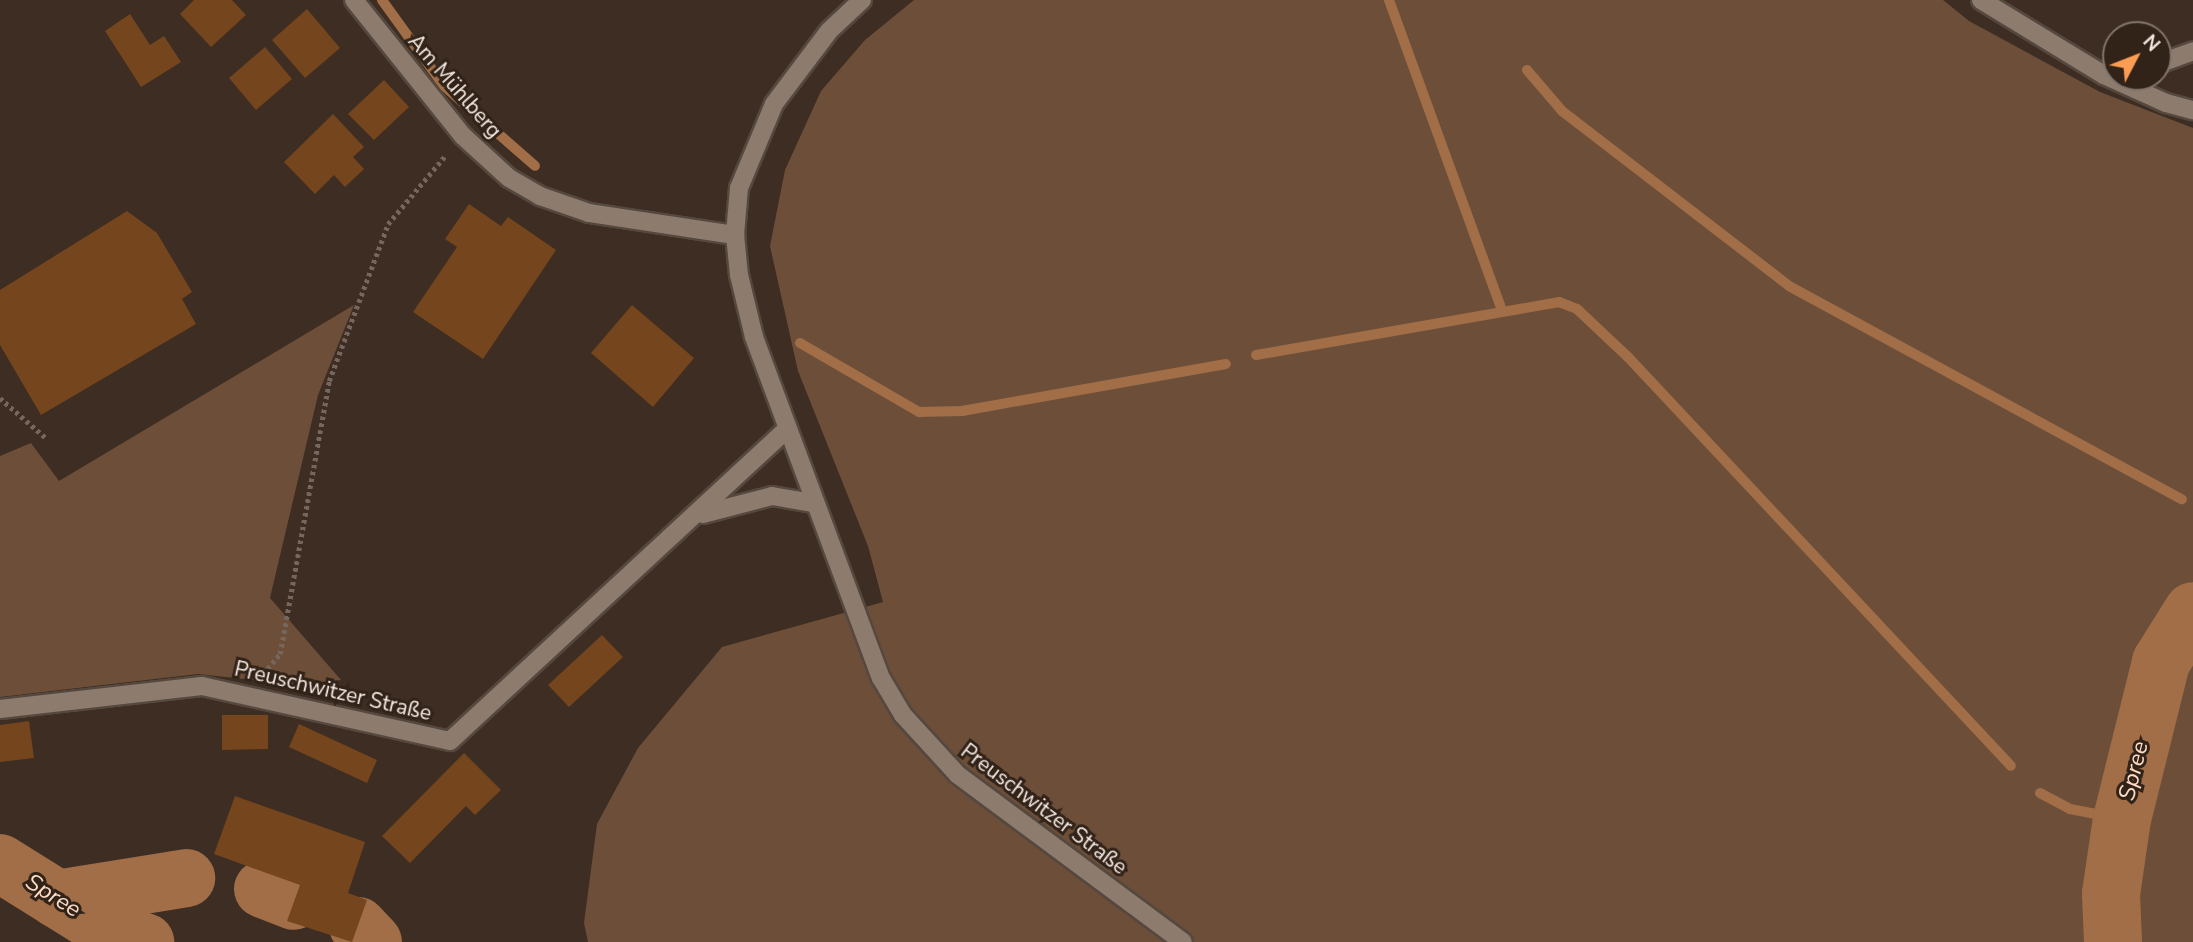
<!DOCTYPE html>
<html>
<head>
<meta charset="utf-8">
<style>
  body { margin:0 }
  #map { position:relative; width:2193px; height:942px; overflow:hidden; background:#3d2d22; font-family:"Nunito Sans",sans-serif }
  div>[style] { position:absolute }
  .green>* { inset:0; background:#6d4f39 }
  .stream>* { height:10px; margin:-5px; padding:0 5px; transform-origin:5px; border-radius:5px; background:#a26e47 }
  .river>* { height:58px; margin:-29px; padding:0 29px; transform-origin:29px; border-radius:29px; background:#a26e47 }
  .building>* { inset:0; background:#75451d }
  .path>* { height:4.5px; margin-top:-2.25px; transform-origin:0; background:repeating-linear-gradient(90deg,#76675e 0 3.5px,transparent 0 7px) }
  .roads { filter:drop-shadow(2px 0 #55483f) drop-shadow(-2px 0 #55483f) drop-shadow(0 2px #55483f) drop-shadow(0 -2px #55483f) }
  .service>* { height:18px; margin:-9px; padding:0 9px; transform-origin:9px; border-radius:9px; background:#8d7b6e }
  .minor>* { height:18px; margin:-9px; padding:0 9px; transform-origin:9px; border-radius:9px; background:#8d7b6e }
  .tertiary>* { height:18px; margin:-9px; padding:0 9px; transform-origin:9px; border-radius:9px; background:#8d7b6e }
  span { translate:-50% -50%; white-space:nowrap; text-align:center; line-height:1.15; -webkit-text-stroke:6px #322319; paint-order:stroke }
  .street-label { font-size:21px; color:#f5eae3 }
  .water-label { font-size:23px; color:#fdddc7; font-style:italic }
  .north { position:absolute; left:2102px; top:21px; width:70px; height:70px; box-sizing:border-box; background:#322319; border:2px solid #80736a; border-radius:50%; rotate:48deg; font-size:19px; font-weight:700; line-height:28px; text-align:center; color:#f5eae3 }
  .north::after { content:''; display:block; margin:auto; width:24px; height:32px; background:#fc9d53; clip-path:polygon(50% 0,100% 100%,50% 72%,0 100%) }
</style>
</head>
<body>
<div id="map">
  <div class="green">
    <i style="clip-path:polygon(914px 0,1943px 0,1969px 21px,2100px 92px,2193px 128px,2193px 942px,588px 942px,584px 923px,597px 824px,638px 748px,722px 647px,883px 602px,868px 546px,798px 371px,770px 246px,785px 170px,821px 91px,865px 40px)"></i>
    <i style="clip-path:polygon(354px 305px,318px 395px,270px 598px,341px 680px,300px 685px,198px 674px,0 697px,0 456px,31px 443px,59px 481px)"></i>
  </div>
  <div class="stream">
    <i style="left:382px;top:0;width:106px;rotate:54.2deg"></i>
    <i style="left:444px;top:86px;width:121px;rotate:41.3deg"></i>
    <i style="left:1389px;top:0;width:330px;rotate:70deg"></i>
    <i style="left:1527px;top:70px;width:54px;rotate:49.5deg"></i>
    <i style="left:1562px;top:111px;width:287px;rotate:37.6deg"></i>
    <i style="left:1789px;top:286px;width:447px;rotate:28.5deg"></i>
    <i style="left:800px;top:343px;width:138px;rotate:30.1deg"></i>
    <i style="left:919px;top:412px;width:43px;rotate:-1.3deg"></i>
    <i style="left:962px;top:411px;width:268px;rotate:-10.1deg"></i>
    <i style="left:1256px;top:355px;width:308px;rotate:-9.9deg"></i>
    <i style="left:1559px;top:302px;width:19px;rotate:21deg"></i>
    <i style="left:1577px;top:309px;width:70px;rotate:43.3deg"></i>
    <i style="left:1628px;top:357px;width:560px;rotate:46.88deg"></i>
    <i style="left:2040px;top:793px;width:34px;rotate:28deg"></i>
    <i style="left:2070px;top:809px;width:53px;rotate:10.9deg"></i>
  </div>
  <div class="river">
    <i style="left:0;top:863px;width:128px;rotate:32deg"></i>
    <i style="left:109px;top:931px;width:38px;rotate:17deg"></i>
    <i style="left:263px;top:889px;width:33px;rotate:21deg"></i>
    <i style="left:57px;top:899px;width:131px;rotate:-9.2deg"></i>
    <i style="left:358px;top:926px;width:22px;rotate:47deg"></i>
    <i style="left:2113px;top:942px;width:48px;rotate:-92.4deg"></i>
    <i style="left:2111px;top:894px;width:76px;rotate:-81.7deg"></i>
    <i style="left:2122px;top:819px;width:162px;rotate:-76deg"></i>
    <i style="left:2161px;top:662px;width:60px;rotate:-57.9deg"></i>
  </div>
  <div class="building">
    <i style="clip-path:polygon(194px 0,232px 0,246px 15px,211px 47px,180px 14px)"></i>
    <i style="clip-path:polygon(307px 9px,340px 48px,305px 78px,272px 40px)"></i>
    <i style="clip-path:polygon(130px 14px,150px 45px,164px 36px,181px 62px,141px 87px,105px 31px)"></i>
    <i style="clip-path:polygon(265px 47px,292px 79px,256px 110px,229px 78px)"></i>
    <i style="clip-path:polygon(384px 80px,409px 107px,374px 140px,348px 114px)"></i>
    <i style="clip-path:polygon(333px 114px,364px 147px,353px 157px,364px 169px,345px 187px,334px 175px,315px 194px,284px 162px)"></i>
    <i style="clip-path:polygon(469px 204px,501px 226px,508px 217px,556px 250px,483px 359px,413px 312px,457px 247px,445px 239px)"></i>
    <i style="clip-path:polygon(127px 211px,157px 233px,192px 292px,182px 299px,196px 324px,41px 415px,0 345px,0 290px)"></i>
    <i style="clip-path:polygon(632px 305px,694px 358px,653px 407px,591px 353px)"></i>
    <i style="clip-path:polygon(602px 635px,623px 657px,569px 707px,548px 685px)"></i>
    <i style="clip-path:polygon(222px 715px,268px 715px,268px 749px,222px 750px)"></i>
    <i style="clip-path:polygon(29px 721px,34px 758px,0 762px,0 725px)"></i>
    <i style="clip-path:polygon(299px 724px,377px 760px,367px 783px,289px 747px)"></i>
    <i style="clip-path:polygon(464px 753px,501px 790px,475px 815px,466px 806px,410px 863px,382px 836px)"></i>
    <i style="clip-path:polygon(235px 796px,365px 842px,348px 893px,367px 900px,352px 942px,287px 921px,300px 885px,214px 854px)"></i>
  </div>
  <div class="path">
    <i style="left:0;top:398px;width:61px;rotate:41deg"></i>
    <i style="left:263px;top:674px;width:26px;rotate:-50deg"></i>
    <i style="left:280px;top:654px;width:277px;rotate:-79.8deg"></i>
    <i style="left:329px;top:381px;width:168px;rotate:-69.4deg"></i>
    <i style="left:388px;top:224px;width:90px;rotate:-50deg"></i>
  </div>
  <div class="roads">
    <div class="service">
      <i style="left:2104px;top:75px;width:68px;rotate:24.3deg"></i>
      <i style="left:2166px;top:103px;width:28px;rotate:15deg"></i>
      <i style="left:703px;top:514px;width:71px;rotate:-14.6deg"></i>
      <i style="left:772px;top:496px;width:42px;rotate:9.7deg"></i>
      <i style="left:0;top:709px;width:203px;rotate:-6.5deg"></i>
      <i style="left:202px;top:686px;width:254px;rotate:12.5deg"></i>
      <i style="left:450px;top:741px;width:459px;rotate:-42.8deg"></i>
    </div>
    <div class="minor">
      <i style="left:354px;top:0;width:174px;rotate:51.3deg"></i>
      <i style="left:463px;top:136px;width:62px;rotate:42.4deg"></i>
      <i style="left:509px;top:178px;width:36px;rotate:30deg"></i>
      <i style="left:540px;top:196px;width:52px;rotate:19.1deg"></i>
      <i style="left:589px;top:213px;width:148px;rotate:8.6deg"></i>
      <i style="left:1981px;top:0;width:144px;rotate:31.4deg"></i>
      <i style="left:2104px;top:75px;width:12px;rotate:-9deg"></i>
      <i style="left:2158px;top:64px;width:37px;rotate:-20deg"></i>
    </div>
    <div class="tertiary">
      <i style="left:862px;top:0;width:45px;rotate:136.8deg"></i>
      <i style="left:829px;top:31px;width:91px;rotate:127deg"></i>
      <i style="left:774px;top:104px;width:91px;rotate:112.6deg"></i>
      <i style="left:739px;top:188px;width:47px;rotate:94.9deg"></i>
      <i style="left:735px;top:235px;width:40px;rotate:84.3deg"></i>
      <i style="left:739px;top:275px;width:64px;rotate:76.4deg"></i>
      <i style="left:754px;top:337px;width:364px;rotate:69.6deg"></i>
      <i style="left:881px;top:678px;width:43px;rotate:59.3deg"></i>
      <i style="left:903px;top:715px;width:81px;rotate:47.5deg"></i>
      <i style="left:958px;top:775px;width:280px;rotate:36.6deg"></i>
    </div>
  </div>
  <div class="street-label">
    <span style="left:455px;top:86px;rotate:49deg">Am Mühlberg</span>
    <span style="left:333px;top:691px;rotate:13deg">Preuschwitzer Straße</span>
    <span style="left:1044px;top:809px;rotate:37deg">Preuschwitzer Straße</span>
  </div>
  <div class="water-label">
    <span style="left:2134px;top:771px;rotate:-76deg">Spree</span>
    <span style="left:53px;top:896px;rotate:32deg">Spree</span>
  </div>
  <div class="north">N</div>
</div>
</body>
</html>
